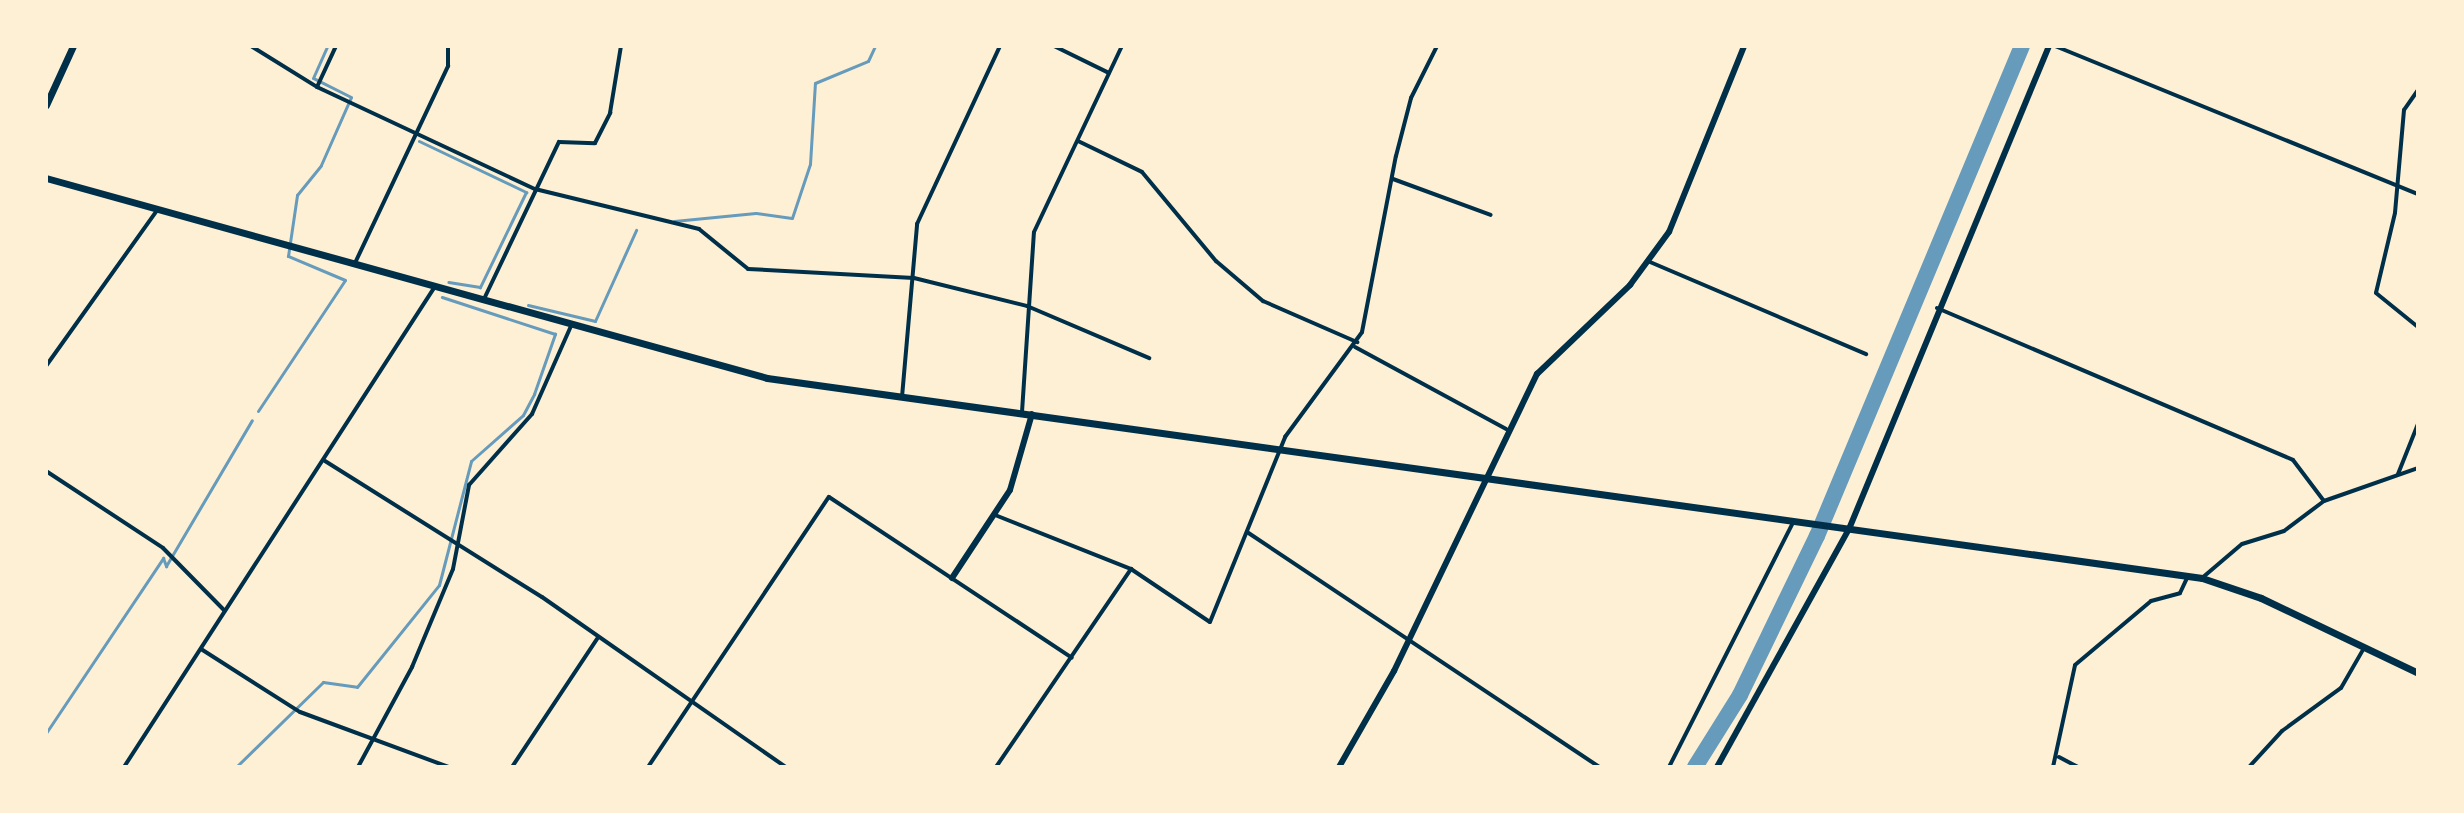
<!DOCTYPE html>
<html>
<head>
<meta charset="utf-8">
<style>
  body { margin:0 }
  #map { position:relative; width:2464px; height:813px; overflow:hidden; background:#fdf0d5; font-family:"Alegreya Sans",sans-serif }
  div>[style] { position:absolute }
  .stream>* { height:3px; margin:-1.5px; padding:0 1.5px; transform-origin:1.5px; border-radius:1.5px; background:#669bbc }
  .river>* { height:16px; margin:-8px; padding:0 8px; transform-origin:8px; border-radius:8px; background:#669bbc }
  .minor>* { height:4px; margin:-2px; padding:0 2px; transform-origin:2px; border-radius:2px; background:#003049 }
  .tertiary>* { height:6px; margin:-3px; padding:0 3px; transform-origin:3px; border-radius:3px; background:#003049 }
  .secondary>* { height:6px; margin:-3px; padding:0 3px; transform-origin:3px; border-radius:3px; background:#003049 }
  .primary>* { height:7px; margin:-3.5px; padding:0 3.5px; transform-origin:3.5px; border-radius:3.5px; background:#003049 }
  .trunk>* { height:7px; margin:-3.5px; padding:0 3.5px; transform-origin:3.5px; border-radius:3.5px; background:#003049 }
  span { translate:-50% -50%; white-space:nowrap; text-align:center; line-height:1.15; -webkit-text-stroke:8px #fdf0d5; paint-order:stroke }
  .frame { position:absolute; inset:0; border:48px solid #fdf0d5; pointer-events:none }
</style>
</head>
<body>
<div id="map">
  <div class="stream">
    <i style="left:419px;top:141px;width:119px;rotate:25.5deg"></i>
    <i style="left:526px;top:192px;width:106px;rotate:115.8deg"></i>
    <i style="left:480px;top:287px;width:32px;rotate:-171deg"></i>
    <i style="left:674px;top:221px;width:82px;rotate:-5.6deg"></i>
    <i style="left:756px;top:213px;width:36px;rotate:8deg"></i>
    <i style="left:792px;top:218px;width:57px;rotate:-71.6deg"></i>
    <i style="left:810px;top:164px;width:81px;rotate:-86.5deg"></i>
    <i style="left:815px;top:83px;width:57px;rotate:-22.5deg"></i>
    <i style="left:868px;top:61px;width:17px;rotate:-65deg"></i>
    <i style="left:528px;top:305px;width:69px;rotate:13.4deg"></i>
    <i style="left:595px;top:321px;width:100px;rotate:-65.7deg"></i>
    <i style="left:258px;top:411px;width:157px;rotate:-56.4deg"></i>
    <i style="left:345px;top:280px;width:62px;rotate:-157.2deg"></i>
    <i style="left:288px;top:256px;width:62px;rotate:-81.6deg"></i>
    <i style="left:297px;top:195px;width:38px;rotate:-51deg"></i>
    <i style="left:321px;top:165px;width:74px;rotate:-66.2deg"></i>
    <i style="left:351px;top:97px;width:42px;rotate:-153.4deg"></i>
    <i style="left:313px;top:78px;width:35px;rotate:-66deg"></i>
    <i style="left:46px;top:733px;width:211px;rotate:-56.2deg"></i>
    <i style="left:163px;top:558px;width:9px;rotate:69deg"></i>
    <i style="left:166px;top:566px;width:169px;rotate:-59.5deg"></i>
    <i style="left:236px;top:767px;width:122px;rotate:-44.3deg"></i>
    <i style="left:323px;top:682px;width:34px;rotate:8deg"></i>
    <i style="left:357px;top:687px;width:131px;rotate:-51.2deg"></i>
    <i style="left:439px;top:585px;width:128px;rotate:-75.5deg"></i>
    <i style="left:471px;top:461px;width:69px;rotate:-41.5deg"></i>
    <i style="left:523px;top:415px;width:24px;rotate:-62deg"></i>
    <i style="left:534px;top:394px;width:64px;rotate:-70.7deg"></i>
    <i style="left:555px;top:334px;width:119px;rotate:-161.9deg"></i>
  </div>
  <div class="river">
    <i style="left:1695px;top:767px;width:85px;rotate:-58deg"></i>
    <i style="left:1740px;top:695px;width:177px;rotate:-64.2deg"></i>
    <i style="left:1817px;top:536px;width:531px;rotate:-67.3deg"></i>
  </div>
  <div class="minor">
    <i style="left:251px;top:46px;width:78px;rotate:31.8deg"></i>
    <i style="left:317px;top:87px;width:241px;rotate:25.1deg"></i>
    <i style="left:535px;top:189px;width:169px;rotate:13.7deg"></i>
    <i style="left:699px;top:229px;width:63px;rotate:39.2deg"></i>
    <i style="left:748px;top:269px;width:166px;rotate:3.1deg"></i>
    <i style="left:914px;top:278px;width:116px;rotate:13.9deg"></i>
    <i style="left:1027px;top:306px;width:133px;rotate:23.1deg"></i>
    <i style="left:1054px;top:46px;width:61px;rotate:26.1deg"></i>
    <i style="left:2055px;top:46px;width:392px;rotate:22.2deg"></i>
    <i style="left:317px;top:87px;width:45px;rotate:-65.1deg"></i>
    <i style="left:2418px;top:90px;width:24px;rotate:125deg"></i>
    <i style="left:2404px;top:110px;width:103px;rotate:95deg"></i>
    <i style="left:2395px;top:213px;width:82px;rotate:103.4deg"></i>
    <i style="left:2376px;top:293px;width:54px;rotate:39deg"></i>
    <i style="left:1078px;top:141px;width:71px;rotate:25.8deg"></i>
    <i style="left:1142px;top:172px;width:116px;rotate:50.3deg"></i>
    <i style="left:1216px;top:261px;width:62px;rotate:40.4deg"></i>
    <i style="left:1263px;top:301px;width:103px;rotate:23.6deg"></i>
    <i style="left:1393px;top:179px;width:104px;rotate:20.2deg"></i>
    <i style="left:1650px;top:262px;width:235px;rotate:23.1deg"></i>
    <i style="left:355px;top:263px;width:218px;rotate:-64.7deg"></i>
    <i style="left:448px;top:66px;width:20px;rotate:-90deg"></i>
    <i style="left:484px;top:299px;width:174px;rotate:-64.5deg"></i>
    <i style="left:559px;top:142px;width:36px;rotate:2deg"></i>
    <i style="left:595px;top:143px;width:34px;rotate:-63deg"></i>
    <i style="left:610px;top:113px;width:68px;rotate:-80.7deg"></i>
    <i style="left:1937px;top:308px;width:387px;rotate:23.1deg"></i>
    <i style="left:2293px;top:460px;width:51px;rotate:52.9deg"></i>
    <i style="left:1355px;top:347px;width:172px;rotate:28.5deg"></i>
    <i style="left:46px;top:366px;width:193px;rotate:-54.5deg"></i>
    <i style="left:902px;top:397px;width:174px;rotate:-85deg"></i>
    <i style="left:917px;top:224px;width:196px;rotate:-65deg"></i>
    <i style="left:1022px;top:412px;width:180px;rotate:-86.2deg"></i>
    <i style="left:1034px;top:232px;width:206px;rotate:-64.7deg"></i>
    <i style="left:325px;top:461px;width:256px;rotate:32.1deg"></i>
    <i style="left:542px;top:597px;width:297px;rotate:34.9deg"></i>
    <i style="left:46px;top:471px;width:140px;rotate:33.3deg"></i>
    <i style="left:163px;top:548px;width:88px;rotate:45.5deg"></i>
    <i style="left:2398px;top:474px;width:54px;rotate:-68.2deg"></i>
    <i style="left:995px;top:515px;width:146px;rotate:21.7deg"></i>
    <i style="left:1247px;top:532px;width:423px;rotate:33.7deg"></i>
    <i style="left:2202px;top:578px;width:52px;rotate:-40.4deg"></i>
    <i style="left:2242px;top:544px;width:44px;rotate:-17.2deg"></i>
    <i style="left:2284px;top:531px;width:50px;rotate:-36.9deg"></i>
    <i style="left:2324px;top:501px;width:100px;rotate:-19.3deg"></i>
    <i style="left:201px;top:649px;width:117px;rotate:32.5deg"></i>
    <i style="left:300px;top:712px;width:159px;rotate:20.3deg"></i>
    <i style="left:2059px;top:757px;width:21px;rotate:28deg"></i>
    <i style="left:124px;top:767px;width:571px;rotate:-57.09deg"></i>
    <i style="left:358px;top:767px;width:114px;rotate:-61.6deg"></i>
    <i style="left:412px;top:667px;width:106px;rotate:-67.3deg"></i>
    <i style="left:453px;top:569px;width:86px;rotate:-79.2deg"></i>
    <i style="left:469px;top:485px;width:95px;rotate:-48.4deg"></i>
    <i style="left:532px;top:414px;width:96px;rotate:-66.1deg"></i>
    <i style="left:512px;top:767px;width:154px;rotate:-56.4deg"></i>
    <i style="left:648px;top:767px;width:325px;rotate:-56.2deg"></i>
    <i style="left:829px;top:497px;width:291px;rotate:33.5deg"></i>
    <i style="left:996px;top:767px;width:240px;rotate:-55.7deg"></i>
    <i style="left:1131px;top:569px;width:95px;rotate:33.9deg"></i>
    <i style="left:1210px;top:622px;width:200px;rotate:-67.9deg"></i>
    <i style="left:1285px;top:437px;width:130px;rotate:-53.7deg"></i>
    <i style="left:1362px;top:332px;width:179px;rotate:-79.1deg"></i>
    <i style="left:1396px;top:156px;width:60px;rotate:-75.5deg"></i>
    <i style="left:1411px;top:98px;width:58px;rotate:-63.4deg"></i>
    <i style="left:1669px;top:767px;width:276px;rotate:-63.1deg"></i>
    <i style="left:2053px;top:767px;width:104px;rotate:-77.8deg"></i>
    <i style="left:2075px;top:665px;width:99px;rotate:-40.1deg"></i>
    <i style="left:2151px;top:601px;width:30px;rotate:-15deg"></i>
    <i style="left:2180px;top:593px;width:19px;rotate:-65deg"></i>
    <i style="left:2249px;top:767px;width:49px;rotate:-47.5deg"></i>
    <i style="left:2282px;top:731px;width:73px;rotate:-36.1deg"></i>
    <i style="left:2341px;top:688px;width:46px;rotate:-60.1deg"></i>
  </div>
  <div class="tertiary">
    <i style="left:952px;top:578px;width:105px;rotate:-56.6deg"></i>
    <i style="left:1010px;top:490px;width:79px;rotate:-73.9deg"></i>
    <i style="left:1717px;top:767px;width:272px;rotate:-61deg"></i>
    <i style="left:1849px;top:529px;width:523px;rotate:-67.51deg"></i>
  </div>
  <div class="secondary">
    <i style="left:1339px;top:767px;width:111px;rotate:-60.2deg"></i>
    <i style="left:1394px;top:671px;width:330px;rotate:-64.3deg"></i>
    <i style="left:1537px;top:374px;width:129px;rotate:-43.7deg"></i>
    <i style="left:1630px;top:285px;width:66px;rotate:-53.7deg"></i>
    <i style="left:1669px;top:232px;width:201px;rotate:-68deg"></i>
  </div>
  <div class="primary">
    <i style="left:46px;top:105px;width:65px;rotate:-65.4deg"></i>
  </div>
  <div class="trunk">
    <i style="left:46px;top:178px;width:748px;rotate:15.5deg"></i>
    <i style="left:767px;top:378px;width:1449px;rotate:7.93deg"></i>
    <i style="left:2202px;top:578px;width:62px;rotate:18.7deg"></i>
    <i style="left:2261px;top:598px;width:174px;rotate:25.5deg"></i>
  </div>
  <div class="frame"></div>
</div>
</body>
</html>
